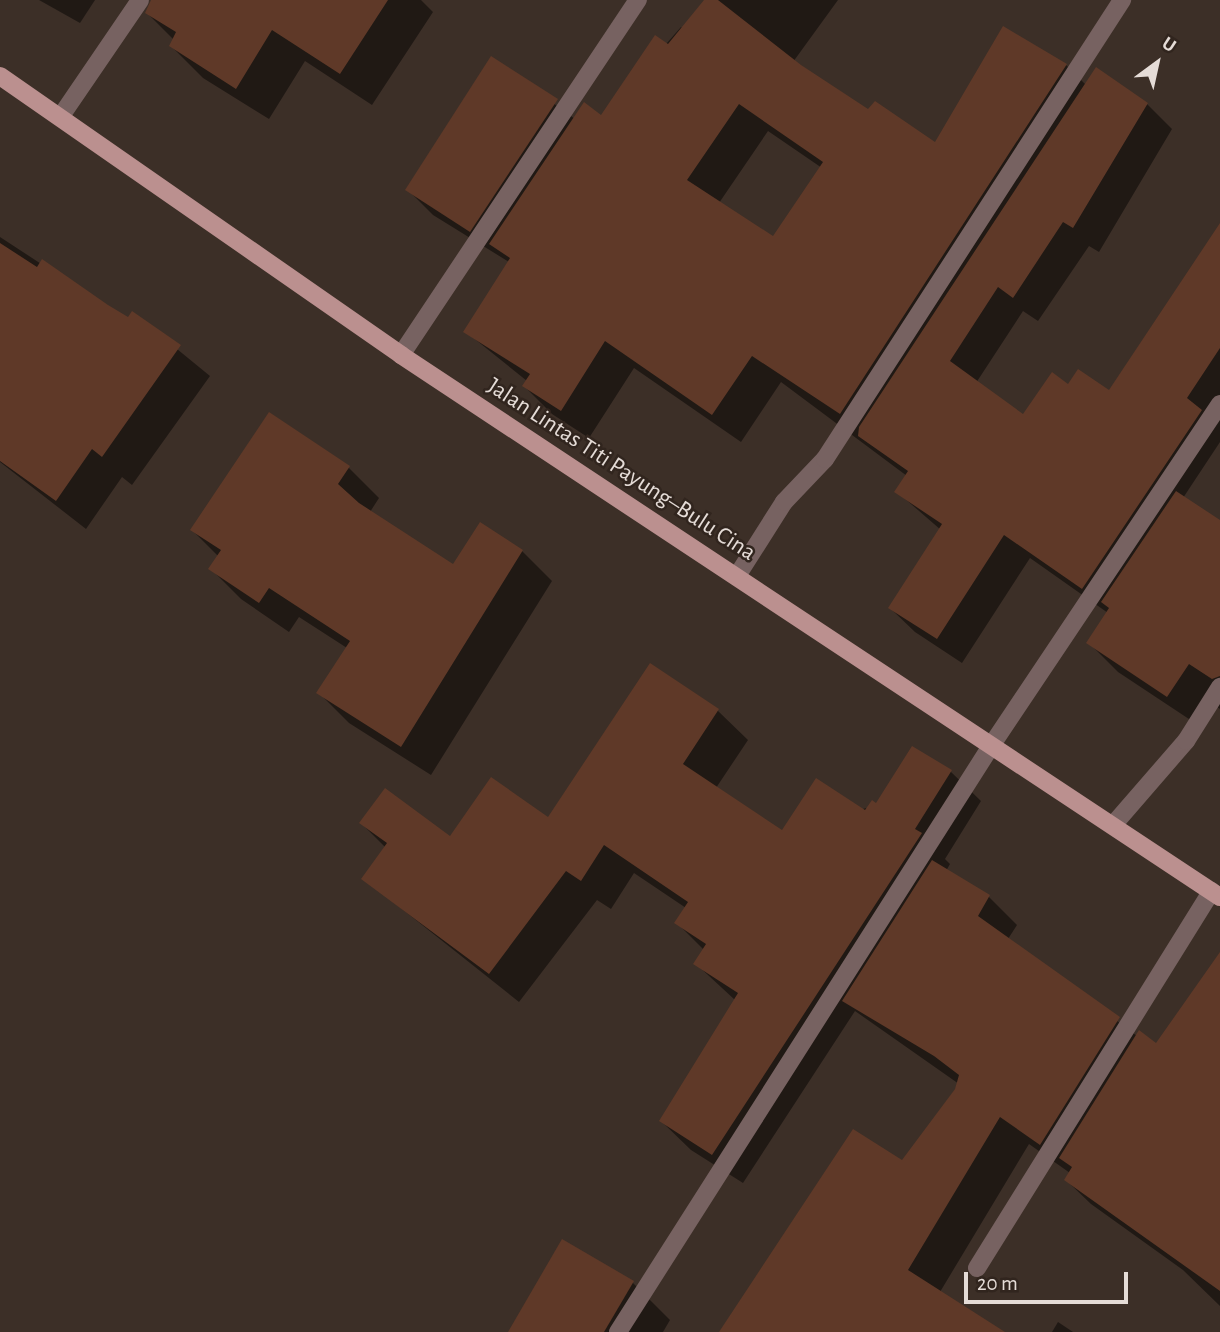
<!DOCTYPE html>
<html>
<head>
<meta charset="utf-8">
<style>
  body { margin:0 }
  #map { position:relative; width:1220px; height:1332px; overflow:hidden; background:#3c2f27; font-family:"Alegreya Sans",sans-serif }
  div>[style] { position:absolute }
  .shadow>* { inset:0; background:#0007 }
  .building>* { inset:0; background:#5f3928 }
  .minor>* { height:18px; margin:-9px; padding:0 9px; transform-origin:9px; border-radius:9px; background:#776261 }
  .primary>* { height:18px; margin:-9px; padding:0 9px; transform-origin:9px; border-radius:9px; background:#bb908f }
  span { translate:-50% -50%; white-space:nowrap; text-align:center; line-height:1.15; -webkit-text-stroke:5px #31251e; paint-order:stroke }
  .street-label { font-size:24px; color:#e5dcd7 }
  .north { position:absolute; left:1122px; top:28px; width:70px; height:70px; -webkit-text-stroke:5px #31251e; paint-order:stroke; rotate:33deg; font-size:19px; font-weight:700; line-height:28px; text-align:center; color:#e5dcd7 }
  .north::after { content:''; display:block; margin:auto; width:24px; height:32px; background:#e5dcd7; clip-path:polygon(50% 0,100% 100%,50% 72%,0 100%) }
  .scale { position:absolute; left:964px; top:1272px; width:164px; height:32px; box-sizing:border-box; border:4px solid #e5dcd7; border-top:0; padding-left:9px; font-size:21px; line-height:24px; white-space:nowrap; color:#e5dcd7; -webkit-text-stroke:5px #31251e; paint-order:stroke }
</style>
</head>
<body>
<div id="map">
  <div class="shadow">
    <i style="clip-path:polygon(39px 0,95px 0,80px 23px)"></i>
    <i style="clip-path:polygon(155px 0,421px 0,433px 12px,372px 105px,305px 61px,269px 119px,203px 78px,171px 46px,174px 40px,147px 13px)"></i>
    <i style="clip-path:polygon(evenodd,706px 0,838px 0,793px 62px,869px 112px,935px 144px,1066px 65px,1086px 85px,1147px 104px,1172px 129px,1099px 252px,1089px 246px,1038px 321px,1023px 311px,976px 383px,1023px 416px,1069px 387px,1109px 392px,1220px 225px,1220px 442px,1183px 498px,1220px 522px,1220px 709px,1212px 703px,1198px 725px,1118px 672px,1089px 643px,1108px 613px,1030px 558px,962px 663px,915px 632px,890px 608px,941px 530px,896px 491px,907px 476px,781px 382px,741px 442px,634px 368px,589px 438px,552px 414px,524px 386px,527px 381px,466px 332px,509px 262px,433px 215px,407px 189px,491px 58px,575px 119px,602px 117px,681px 27px,686px 30px,706px 0,768px 131px,822px 168px,774px 238px,719px 203px,768px 131px)"></i>
    <i style="clip-path:polygon(0 237px,107px 307px,129px 319px,133px 313px,210px 376px,132px 485px,122px 477px,86px 529px,0 462px)"></i>
    <i style="clip-path:polygon(349px 468px,379px 498px,370px 512px,453px 566px,522px 551px,552px 581px,431px 775px,349px 723px,319px 693px,347px 648px,299px 617px,289px 632px,241px 599px,211px 569px,219px 557px,192px 530px)"></i>
    <i style="clip-path:polygon(650px 666px,718px 711px,748px 740px,716px 788px,782px 832px,877px 805px,913px 748px,951px 772px,981px 801px,945px 859px,950px 864px,946px 871px,989px 897px,1017px 925px,1008px 939px,1137px 1036px,1157px 1045px,1220px 970px,1220px 1306px,1183px 1270px,1091px 1204px,1066px 1180px,1070px 1173px,1029px 1144px,940px 1292px,1004px 1332px,721px 1332px,903px 1162px,959px 1084px,855px 1011px,743px 1183px,691px 1150px,661px 1121px,735px 1000px,695px 963px,704px 950px,677px 923px,686px 908px,634px 873px,611px 909px,597px 900px,519px 1002px,363px 878px,386px 848px,361px 823px,451px 839px,548px 819px)"></i>
    <i style="clip-path:polygon(632px 1282px,670px 1320px,663px 1332px,510px 1332px)"></i>
    <i style="clip-path:polygon(1058px 1322px,1073px 1332px,1052px 1332px)"></i>
  </div>
  <div class="building">
    <i style="clip-path:polygon(151px 0,388px 0,340px 74px,272px 30px,236px 89px,169px 46px,176px 32px,145px 13px)"></i>
    <i style="clip-path:polygon(evenodd,704px 0,718px 0,801px 65px,868px 109px,875px 101px,935px 142px,1003px 26px,1067px 64px,840px 414px,752px 356px,712px 415px,605px 341px,561px 411px,522px 386px,530px 374px,463px 332px,510px 258px,489px 244px,584px 102px,601px 115px,655px 35px,668px 44px,704px 0,739px 104px,823px 162px,773px 236px,687px 180px,739px 104px)"></i>
    <i style="clip-path:polygon(491px 56px,558px 99px,470px 232px,405px 190px)"></i>
    <i style="clip-path:polygon(1096px 67px,1148px 103px,1073px 228px,1063px 222px,1013px 298px,998px 287px,950px 361px,1023px 414px,1052px 372px,1068px 384px,1078px 369px,1109px 390px,1220px 223px,1220px 348px,1187px 398px,1202px 410px,1082px 589px,1004px 535px,937px 639px,888px 608px,942px 524px,894px 492px,908px 471px,858px 436px,859px 427px)"></i>
    <i style="clip-path:polygon(0 243px,37px 267px,42px 259px,108px 305px,128px 317px,132px 311px,181px 345px,102px 457px,92px 449px,56px 501px,0 461px)"></i>
    <i style="clip-path:polygon(269px 412px,350px 466px,338px 484px,359px 503px,453px 564px,480px 522px,523px 550px,401px 747px,316px 693px,350px 641px,269px 588px,259px 603px,208px 569px,221px 550px,190px 530px)"></i>
    <i style="clip-path:polygon(1176px 491px,1220px 520px,1220px 676px,1212px 679px,1189px 664px,1167px 697px,1086px 643px,1109px 608px,1101px 602px)"></i>
    <i style="clip-path:polygon(650px 663px,719px 709px,683px 764px,782px 830px,816px 778px,865px 810px,872px 800px,876px 803px,912px 746px,952px 770px,915px 829px,922px 833px,712px 1155px,659px 1121px,738px 993px,693px 964px,706px 944px,674px 923px,688px 902px,604px 845px,581px 881px,566px 871px,489px 974px,361px 879px,387px 843px,359px 823px,385px 788px,450px 836px,491px 777px,548px 817px)"></i>
    <i style="clip-path:polygon(932px 860px,990px 895px,978px 916px,1120px 1017px,1040px 1145px,1000px 1117px,908px 1270px,1005px 1332px,719px 1332px,853px 1129px,902px 1160px,955px 1089px,959px 1075px,934px 1056px,842px 1001px)"></i>
    <i style="clip-path:polygon(1220px 952px,1220px 1291px,1064px 1180px,1072px 1167px,1059px 1158px,1139px 1030px,1156px 1043px)"></i>
    <i style="clip-path:polygon(562px 1239px,634px 1281px,604px 1332px,508px 1332px)"></i>
  </div>
  <div class="minor">
    <i style="left:61px;top:116px;width:140px;rotate:-55.7deg"></i>
    <i style="left:401px;top:355px;width:427px;rotate:-56.3deg"></i>
    <i style="left:737px;top:576px;width:88px;rotate:-57.6deg"></i>
    <i style="left:784px;top:502px;width:59px;rotate:-46.4deg"></i>
    <i style="left:825px;top:459px;width:547px;rotate:-57.09deg"></i>
    <i style="left:1114px;top:824px;width:110px;rotate:-49.1deg"></i>
    <i style="left:1186px;top:741px;width:64px;rotate:-57.8deg"></i>
    <i style="left:977px;top:1268px;width:444px;rotate:-58.1deg"></i>
    <i style="left:618px;top:1332px;width:698px;rotate:-57.52deg"></i>
    <i style="left:993px;top:743px;width:408px;rotate:-56.2deg"></i>
  </div>
  <div class="primary">
    <i style="left:0;top:76px;width:489px;rotate:34.8deg"></i>
    <i style="left:401px;top:355px;width:982px;rotate:33.5deg"></i>
  </div>
  <div class="street-label">
    <span style="left:621px;top:470px;rotate:33deg">Jalan Lintas Titi Payung–Bulu Cina</span>
  </div>
  <div class="north">U</div>
  <div class="scale">20 m</div>
</div>
</body>
</html>
